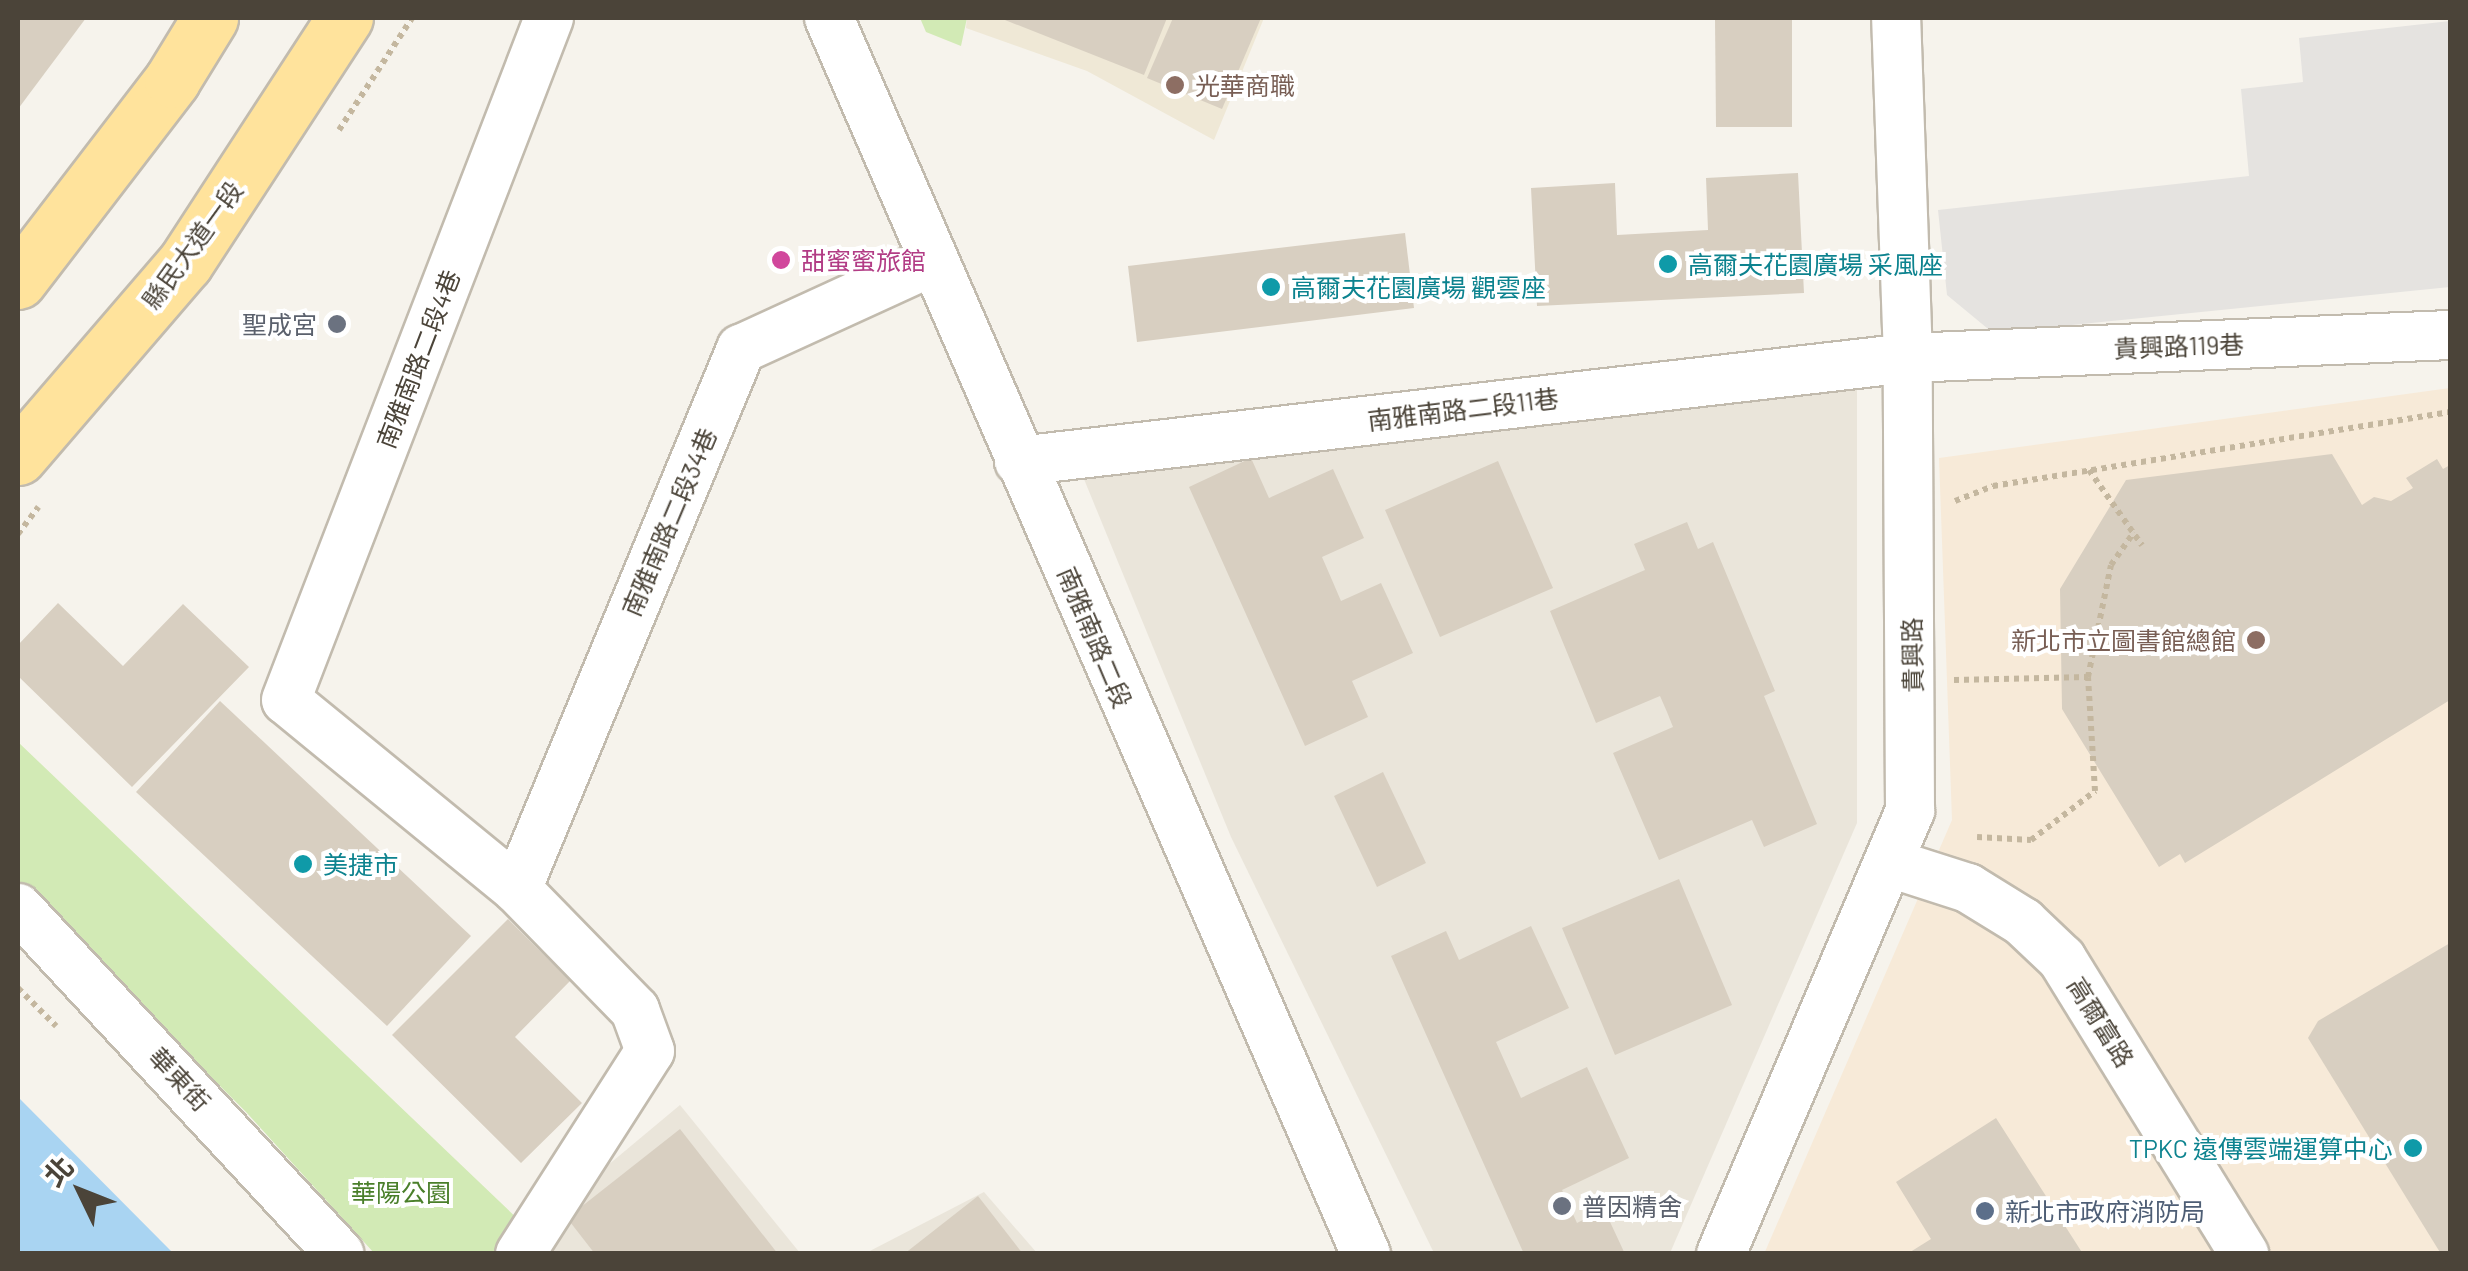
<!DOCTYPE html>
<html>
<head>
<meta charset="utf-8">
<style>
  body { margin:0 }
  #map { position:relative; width:2468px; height:1271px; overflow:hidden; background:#f6f3ec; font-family:Barlow,"Noto Sans TC",sans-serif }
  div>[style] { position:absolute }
  .residential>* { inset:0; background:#eae5da }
  .commercial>* { inset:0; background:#f7ead8 }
  .education>* { inset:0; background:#efe8d6 }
  .green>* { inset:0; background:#d2eab5 }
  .parking>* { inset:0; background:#e5e3e0 }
  .water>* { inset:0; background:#a9d4f2 }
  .building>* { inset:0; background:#d8cfc1 }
  .path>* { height:6px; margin-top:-3px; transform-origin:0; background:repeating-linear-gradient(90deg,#c4b79f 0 5px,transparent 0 10px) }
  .roads { filter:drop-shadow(2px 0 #c2bbae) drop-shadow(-2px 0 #c2bbae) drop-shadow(0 2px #c2bbae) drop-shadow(0 -2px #c2bbae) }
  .minor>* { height:48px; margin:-24px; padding:0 24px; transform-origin:24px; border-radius:24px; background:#fff }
  .major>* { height:55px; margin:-27.5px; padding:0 27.5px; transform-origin:27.5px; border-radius:27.5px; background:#ffe39c }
  .dots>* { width:28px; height:28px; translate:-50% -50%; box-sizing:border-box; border:5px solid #fff; border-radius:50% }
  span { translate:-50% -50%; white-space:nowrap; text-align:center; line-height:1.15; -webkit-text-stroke:8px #fff; paint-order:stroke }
  .education-label { font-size:25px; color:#785e54 }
  .left { translate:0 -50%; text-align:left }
  .right { translate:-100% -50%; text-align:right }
  .street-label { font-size:25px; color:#4b4439 }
  .hotel-label { font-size:25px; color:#b23c85 }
  .culture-label { font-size:25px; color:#0d838f }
  .worship-label { font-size:25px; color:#5b616d }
  .park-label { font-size:25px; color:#4a7f2a }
  .service-label { font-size:25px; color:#4e5e75 }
  .frame { position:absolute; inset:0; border:20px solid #4b4439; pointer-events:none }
  .north { position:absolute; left:30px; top:1141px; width:100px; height:100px; -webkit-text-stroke:8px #fff; paint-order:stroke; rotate:313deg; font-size:28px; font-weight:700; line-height:40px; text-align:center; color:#4b4439 }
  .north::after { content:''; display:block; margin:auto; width:35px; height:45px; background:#4b4439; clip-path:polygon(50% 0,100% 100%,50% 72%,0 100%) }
</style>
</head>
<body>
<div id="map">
  <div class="residential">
    <i style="clip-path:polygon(1857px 389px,1857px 823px,1670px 1253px,1434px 1253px,1231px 837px,1079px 467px)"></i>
    <i style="clip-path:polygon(680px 1105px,800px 1253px,539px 1254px,565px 1201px)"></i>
    <i style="clip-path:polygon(984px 1192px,1037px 1253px,864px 1254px)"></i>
  </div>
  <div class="commercial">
    <i style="clip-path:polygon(2450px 388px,2450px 1253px,1764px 1254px,1952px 820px,1939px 458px)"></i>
  </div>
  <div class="education">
    <i style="clip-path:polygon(967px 18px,1264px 18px,1214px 140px,1087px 71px,966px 28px)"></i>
  </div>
  <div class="green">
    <i style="clip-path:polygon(920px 18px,967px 18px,961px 46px,926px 32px)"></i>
    <i style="clip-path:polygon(18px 742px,545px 1245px,536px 1253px,374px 1253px,247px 1113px,18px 884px)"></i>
  </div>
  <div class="parking">
    <i style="clip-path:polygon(2450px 21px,2450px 287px,1993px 333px,1947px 295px,1938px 210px,2249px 176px,2241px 89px,2303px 82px,2299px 38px)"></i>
  </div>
  <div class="water">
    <i style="clip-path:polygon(18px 1097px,173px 1253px,18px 1253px)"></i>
  </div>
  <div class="building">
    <i style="clip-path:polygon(18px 18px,86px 18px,18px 109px)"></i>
    <i style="clip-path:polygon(1000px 18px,1167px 18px,1144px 75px)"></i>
    <i style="clip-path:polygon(1173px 18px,1261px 18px,1222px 109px,1147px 78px)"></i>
    <i style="clip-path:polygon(1715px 18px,1792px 18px,1792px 127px,1716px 127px)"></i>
    <i style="clip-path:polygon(1798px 173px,1804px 293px,1537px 306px,1531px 188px,1615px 183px,1617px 235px,1708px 230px,1706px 178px)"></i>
    <i style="clip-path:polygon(1405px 233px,1414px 308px,1137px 342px,1128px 266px)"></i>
    <i style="clip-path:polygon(2332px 454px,2362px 505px,2374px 497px,2391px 501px,2413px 488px,2406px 478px,2437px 459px,2443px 469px,2450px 465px,2450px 700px,2185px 863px,2180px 854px,2159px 867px,2062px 709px,2060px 589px,2126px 480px)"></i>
    <i style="clip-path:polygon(1251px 458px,1269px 498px,1333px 469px,1364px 538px,1322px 557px,1332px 580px,1341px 601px,1381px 583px,1413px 653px,1352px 681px,1368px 717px,1305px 746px,1189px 487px)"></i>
    <i style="clip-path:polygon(1498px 461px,1553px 588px,1440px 637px,1385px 510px)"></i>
    <i style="clip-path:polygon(1687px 522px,1698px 549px,1713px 542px,1775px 691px,1764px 696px,1817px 824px,1764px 847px,1752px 820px,1659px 860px,1613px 753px,1673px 727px,1667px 712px,1660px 696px,1596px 723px,1550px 611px,1645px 570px,1634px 544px)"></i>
    <i style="clip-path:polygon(58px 603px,123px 666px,183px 604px,249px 667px,132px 787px,18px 676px,18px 645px)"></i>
    <i style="clip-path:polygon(220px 701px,471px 936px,387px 1026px,136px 792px)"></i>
    <i style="clip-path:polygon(1383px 772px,1426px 863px,1377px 887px,1334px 796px)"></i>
    <i style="clip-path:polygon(1679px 879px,1732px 1005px,1615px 1055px,1562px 928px)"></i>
    <i style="clip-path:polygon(508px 919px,570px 981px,515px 1037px,582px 1103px,521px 1163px,392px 1035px)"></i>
    <i style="clip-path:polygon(1531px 926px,1569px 1008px,1496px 1042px,1521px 1098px,1587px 1067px,1629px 1158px,1562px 1190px,1577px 1223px,1604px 1209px,1625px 1254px,1524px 1254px,1391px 956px,1446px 931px,1459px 960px)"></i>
    <i style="clip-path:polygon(2450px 943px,2450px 1254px,2441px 1254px,2308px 1038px,2318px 1021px)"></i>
    <i style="clip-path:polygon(1996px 1118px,2083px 1254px,1907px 1254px,1931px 1239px,1896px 1182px)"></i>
    <i style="clip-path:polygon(680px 1129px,778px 1254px,595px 1254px,567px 1218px)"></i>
    <i style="clip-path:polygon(978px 1196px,1023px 1254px,904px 1254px)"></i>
  </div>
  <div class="path">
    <i style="left:339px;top:130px;width:134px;rotate:-56.9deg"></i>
    <i style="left:2089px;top:470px;width:92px;rotate:54.8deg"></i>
    <i style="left:1955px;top:501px;width:41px;rotate:-21.5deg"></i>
    <i style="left:1993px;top:486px;width:463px;rotate:-9.2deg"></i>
    <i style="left:18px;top:534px;width:34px;rotate:-53deg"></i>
    <i style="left:1954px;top:680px;width:134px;rotate:-1.3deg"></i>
    <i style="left:2088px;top:677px;width:114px;rotate:-78.4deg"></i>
    <i style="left:2111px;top:565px;width:40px;rotate:-55.1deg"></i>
    <i style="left:1977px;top:837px;width:54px;rotate:3.2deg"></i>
    <i style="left:2031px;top:840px;width:81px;rotate:-37.4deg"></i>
    <i style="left:2095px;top:791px;width:114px;rotate:-93.5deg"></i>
    <i style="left:18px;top:988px;width:54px;rotate:45deg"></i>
  </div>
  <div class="roads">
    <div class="minor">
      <i style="left:829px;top:18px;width:1348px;rotate:66.52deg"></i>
      <i style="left:1019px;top:461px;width:895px;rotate:-6.61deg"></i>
      <i style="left:1908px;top:358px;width:542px;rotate:-2.43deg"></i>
      <i style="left:1893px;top:864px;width:79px;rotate:17.7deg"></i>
      <i style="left:1968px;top:888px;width:65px;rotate:31.7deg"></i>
      <i style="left:2023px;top:922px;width:54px;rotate:43.5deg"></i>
      <i style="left:2062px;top:959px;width:347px;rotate:58.3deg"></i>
      <i style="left:517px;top:889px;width:585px;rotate:-67.47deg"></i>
      <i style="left:741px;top:349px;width:211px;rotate:-24.6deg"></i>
      <i style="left:18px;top:908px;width:472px;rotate:47.1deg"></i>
      <i style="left:520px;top:1254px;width:241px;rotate:-57.4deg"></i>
      <i style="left:650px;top:1051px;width:44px;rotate:-110.1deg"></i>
      <i style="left:635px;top:1010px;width:169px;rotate:-134.3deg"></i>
      <i style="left:517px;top:889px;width:298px;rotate:-140.7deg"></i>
      <i style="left:286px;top:700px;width:731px;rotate:-68.91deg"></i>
      <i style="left:1721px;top:1254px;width:482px;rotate:-66.9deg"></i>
      <i style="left:1910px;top:811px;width:453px;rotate:-90.3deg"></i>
      <i style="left:1908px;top:358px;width:340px;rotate:-92deg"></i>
    </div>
    <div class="major">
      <i style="left:18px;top:281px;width:253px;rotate:-52.5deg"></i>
      <i style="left:172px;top:80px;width:73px;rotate:-58.5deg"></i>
      <i style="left:18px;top:457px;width:256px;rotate:-49.3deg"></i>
      <i style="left:185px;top:263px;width:293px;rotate:-56.9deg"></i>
    </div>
  </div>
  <div class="dots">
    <i style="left:1175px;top:85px;background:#8d6e63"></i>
    <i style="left:781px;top:260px;background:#d1479c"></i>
    <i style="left:1668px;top:264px;background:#0f9aa8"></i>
    <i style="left:1271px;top:287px;background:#0f9aa8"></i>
    <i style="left:337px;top:324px;background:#6b7280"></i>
    <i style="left:2256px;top:640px;background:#8d6e63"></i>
    <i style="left:303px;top:864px;background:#0f9aa8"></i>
    <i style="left:2413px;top:1148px;background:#0f9aa8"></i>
    <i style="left:1562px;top:1206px;background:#6b7280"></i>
    <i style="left:1985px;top:1211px;background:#5c6f8a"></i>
  </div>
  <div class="education-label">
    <span class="left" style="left:1195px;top:85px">光華商職</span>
    <span class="right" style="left:2236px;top:640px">新北市立圖書館總館</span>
  </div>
  <div class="street-label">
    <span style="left:192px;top:245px;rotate:-54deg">縣民大道一段</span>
    <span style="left:2179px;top:346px;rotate:-2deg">貴興路119巷</span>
    <span style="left:418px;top:359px;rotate:-69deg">南雅南路二段4巷</span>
    <span style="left:1463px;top:409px;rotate:-7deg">南雅南路二段11巷</span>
    <span style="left:669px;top:522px;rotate:-67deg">南雅南路二段34巷</span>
    <span style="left:1095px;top:637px;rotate:67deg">南雅南路二段</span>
    <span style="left:1912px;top:655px;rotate:-91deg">貴興路</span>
    <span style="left:2101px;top:1022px;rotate:58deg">高爾富路</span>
    <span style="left:180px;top:1079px;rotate:47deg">華東街</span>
  </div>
  <div class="hotel-label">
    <span class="left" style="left:801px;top:260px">甜蜜蜜旅館</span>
  </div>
  <div class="culture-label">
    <span class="left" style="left:1688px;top:264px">高爾夫花園廣場 采風座</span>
    <span class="left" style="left:1291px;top:287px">高爾夫花園廣場 觀雲座</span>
    <span class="left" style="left:323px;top:864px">美捷市</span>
    <span class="right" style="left:2393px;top:1148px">TPKC 遠傳雲端運算中心</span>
  </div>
  <div class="worship-label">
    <span class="right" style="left:317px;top:324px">聖成宮</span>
    <span class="left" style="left:1582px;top:1206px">普因精舍</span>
  </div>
  <div class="park-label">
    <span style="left:401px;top:1192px">華陽公園</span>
  </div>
  <div class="service-label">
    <span class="left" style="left:2005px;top:1211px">新北市政府消防局</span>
  </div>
  <div class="frame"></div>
  <div class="north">北</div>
</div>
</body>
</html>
